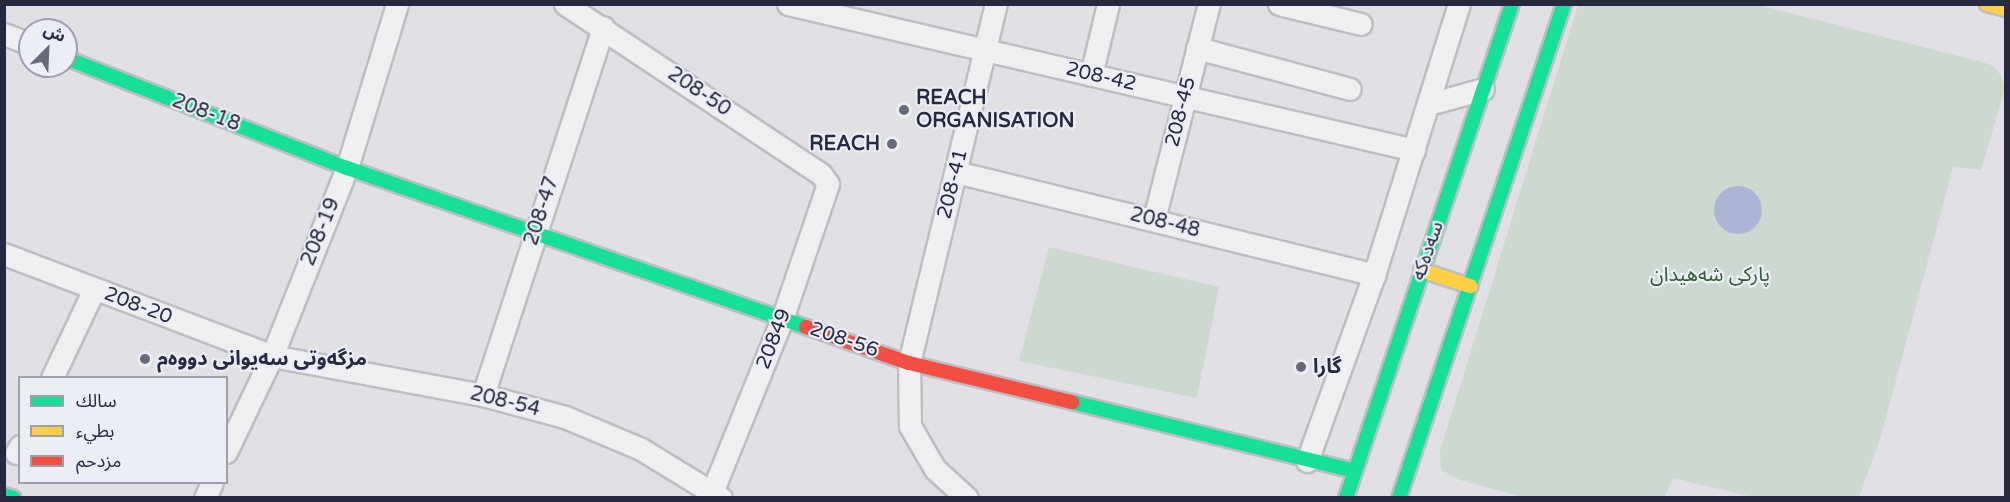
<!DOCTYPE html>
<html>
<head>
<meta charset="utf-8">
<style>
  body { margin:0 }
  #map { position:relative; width:2010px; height:502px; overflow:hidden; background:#e0e0e5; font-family:"Varela Round","Noto Sans Arabic",sans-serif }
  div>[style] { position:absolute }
  .green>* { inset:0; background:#cdd8d0 }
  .water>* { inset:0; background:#acb5d3 }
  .round { border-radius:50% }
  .roads { filter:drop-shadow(2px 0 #bdbdc3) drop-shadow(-2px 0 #bdbdc3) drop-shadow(0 2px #bdbdc3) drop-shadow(0 -2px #bdbdc3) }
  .street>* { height:21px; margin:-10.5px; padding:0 10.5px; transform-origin:10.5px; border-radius:10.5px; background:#efeff2 }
  .fast>* { height:14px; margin:-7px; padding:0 7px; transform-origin:7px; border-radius:7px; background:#16e098 }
  .slow>* { height:14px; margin:-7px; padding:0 7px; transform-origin:7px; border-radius:7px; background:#ffcf43 }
  .jam>* { height:14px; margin:-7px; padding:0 7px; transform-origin:7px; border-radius:7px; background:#f24e42 }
  .dots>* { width:16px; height:16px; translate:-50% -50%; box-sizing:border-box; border:3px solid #eceef6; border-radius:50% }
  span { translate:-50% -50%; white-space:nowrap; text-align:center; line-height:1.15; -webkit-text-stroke:4.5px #eceef6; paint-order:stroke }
  .street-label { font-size:20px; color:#26293f }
  .poi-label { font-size:20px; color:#26293f; font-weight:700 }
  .left { translate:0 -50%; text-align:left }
  .right { translate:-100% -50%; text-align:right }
  .park-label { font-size:20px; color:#325c33 }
  .frame { position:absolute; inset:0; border:6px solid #26293f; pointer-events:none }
  .legend { position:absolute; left:18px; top:376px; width:210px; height:108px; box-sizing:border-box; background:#eceef6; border:2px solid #9d9fad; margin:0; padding:8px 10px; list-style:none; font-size:18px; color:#26293f }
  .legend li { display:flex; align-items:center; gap:12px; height:30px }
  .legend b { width:30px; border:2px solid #9d9fad }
  .north { position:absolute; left:18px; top:18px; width:60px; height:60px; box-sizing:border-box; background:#eceef6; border:2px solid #9d9fad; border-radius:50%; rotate:24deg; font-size:16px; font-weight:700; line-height:24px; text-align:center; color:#26293f }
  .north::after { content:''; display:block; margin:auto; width:21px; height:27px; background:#676979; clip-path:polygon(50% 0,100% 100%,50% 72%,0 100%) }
</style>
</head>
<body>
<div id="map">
  <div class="green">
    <i style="clip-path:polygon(1578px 5px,1758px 5px,1982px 62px,1994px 66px,2001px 76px,2005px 88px,1981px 170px,1953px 167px,1881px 436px,1859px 497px,1753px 497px,1673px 478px,1665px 497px,1523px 497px,1460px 480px,1441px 470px,1440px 451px)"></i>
    <i style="clip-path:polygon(1049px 247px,1219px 287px,1197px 398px,1019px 361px)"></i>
  </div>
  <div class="water">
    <i class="round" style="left:1714px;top:186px;width:48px;height:48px"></i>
  </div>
  <div class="roads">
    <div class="street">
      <i style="left:565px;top:4px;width:307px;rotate:33.6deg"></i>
      <i style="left:821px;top:174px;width:12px;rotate:55deg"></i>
      <i style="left:828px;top:184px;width:143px;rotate:108.8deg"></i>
      <i style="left:782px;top:319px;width:187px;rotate:112deg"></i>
      <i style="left:788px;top:4px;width:643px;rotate:13.13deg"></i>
      <i style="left:1279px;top:4px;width:84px;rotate:13.7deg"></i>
      <i style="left:4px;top:34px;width:28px;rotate:21deg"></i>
      <i style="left:1197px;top:48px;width:158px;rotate:15deg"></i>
      <i style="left:1091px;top:75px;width:73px;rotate:-76.5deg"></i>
      <i style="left:1429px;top:104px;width:56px;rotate:-15.5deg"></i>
      <i style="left:956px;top:172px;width:431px;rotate:13.8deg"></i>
      <i style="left:1154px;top:219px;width:222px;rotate:-75.7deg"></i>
      <i style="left:4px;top:254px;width:287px;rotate:20.8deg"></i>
      <i style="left:272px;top:356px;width:215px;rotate:10.5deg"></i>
      <i style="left:483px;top:395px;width:85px;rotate:15deg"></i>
      <i style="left:565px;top:417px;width:82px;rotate:22.8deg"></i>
      <i style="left:641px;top:449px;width:94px;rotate:31.5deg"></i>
      <i style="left:52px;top:378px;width:98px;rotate:-64.7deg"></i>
      <i style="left:483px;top:395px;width:387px;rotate:-71.9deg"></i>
      <i style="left:226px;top:452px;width:106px;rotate:-64.4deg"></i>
      <i style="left:272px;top:356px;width:202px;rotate:-68.3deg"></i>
      <i style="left:347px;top:168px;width:171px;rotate:-73deg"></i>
      <i style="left:16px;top:453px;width:8px;rotate:-60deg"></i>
      <i style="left:1307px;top:461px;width:198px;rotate:-70.2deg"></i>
      <i style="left:1374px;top:275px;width:284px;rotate:-72.6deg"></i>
      <i style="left:205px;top:498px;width:17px;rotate:-66deg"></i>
      <i style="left:967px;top:498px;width:43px;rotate:-137.8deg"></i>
      <i style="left:935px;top:469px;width:50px;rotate:-120.2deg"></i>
      <i style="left:910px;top:426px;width:63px;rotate:-90.9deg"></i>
      <i style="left:909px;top:363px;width:369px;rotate:-76.4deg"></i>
    </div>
    <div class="fast">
      <i style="left:66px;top:58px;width:302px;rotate:21.4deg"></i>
      <i style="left:347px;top:168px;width:486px;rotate:19.1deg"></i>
      <i style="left:1072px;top:402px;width:290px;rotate:13.7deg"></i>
      <i style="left:4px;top:495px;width:10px;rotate:17deg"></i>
      <i style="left:1346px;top:498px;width:521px;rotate:-71.43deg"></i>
      <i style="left:1399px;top:498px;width:521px;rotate:-71.53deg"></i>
    </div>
    <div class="slow">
      <i style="left:1987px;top:4px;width:20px;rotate:15deg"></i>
      <i style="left:1421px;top:270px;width:52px;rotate:18.1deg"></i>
    </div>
    <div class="jam">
      <i style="left:806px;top:327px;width:109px;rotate:19.3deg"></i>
      <i style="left:909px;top:363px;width:168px;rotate:13.5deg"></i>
    </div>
  </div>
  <div class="dots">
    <i style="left:904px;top:110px;background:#676979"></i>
    <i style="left:892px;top:144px;background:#676979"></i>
    <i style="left:145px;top:359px;background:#676979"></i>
    <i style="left:1301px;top:367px;background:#676979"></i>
  </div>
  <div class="street-label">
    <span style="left:1101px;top:77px;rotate:13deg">208-42</span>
    <span style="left:699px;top:92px;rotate:34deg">208-50</span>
    <span style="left:1181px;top:112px;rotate:-76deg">208-45</span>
    <span style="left:206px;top:113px;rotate:21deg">208-18</span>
    <span style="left:953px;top:184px;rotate:-76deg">208-41</span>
    <span style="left:542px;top:211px;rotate:-72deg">208-47</span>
    <span style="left:1165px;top:223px;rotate:14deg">208-48</span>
    <span style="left:321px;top:232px;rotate:-68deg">208-19</span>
    <span style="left:1428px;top:251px;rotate:-71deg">سەدەکە</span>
    <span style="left:138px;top:306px;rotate:21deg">208-20</span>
    <span style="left:774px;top:339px;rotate:-69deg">20849</span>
    <span style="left:844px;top:340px;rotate:19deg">208-56</span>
    <span style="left:505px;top:402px;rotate:14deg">208-54</span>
  </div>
  <div class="poi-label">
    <span class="left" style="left:916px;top:110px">REACH<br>ORGANISATION</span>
    <span class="right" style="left:880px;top:144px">REACH</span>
    <span class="left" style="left:157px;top:359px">مزگەوتی سەیوانی دووەم</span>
    <span class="left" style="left:1313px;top:367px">گارا</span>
  </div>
  <div class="park-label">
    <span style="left:1710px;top:275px">پارکی شەهیدان</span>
  </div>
  <div class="frame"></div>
  <ul class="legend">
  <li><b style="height:8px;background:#16e098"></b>سالك</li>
  <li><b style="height:8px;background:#ffcf43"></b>بطيء</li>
  <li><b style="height:8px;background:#f24e42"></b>مزدحم</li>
  </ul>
  <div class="north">ش</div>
</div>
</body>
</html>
